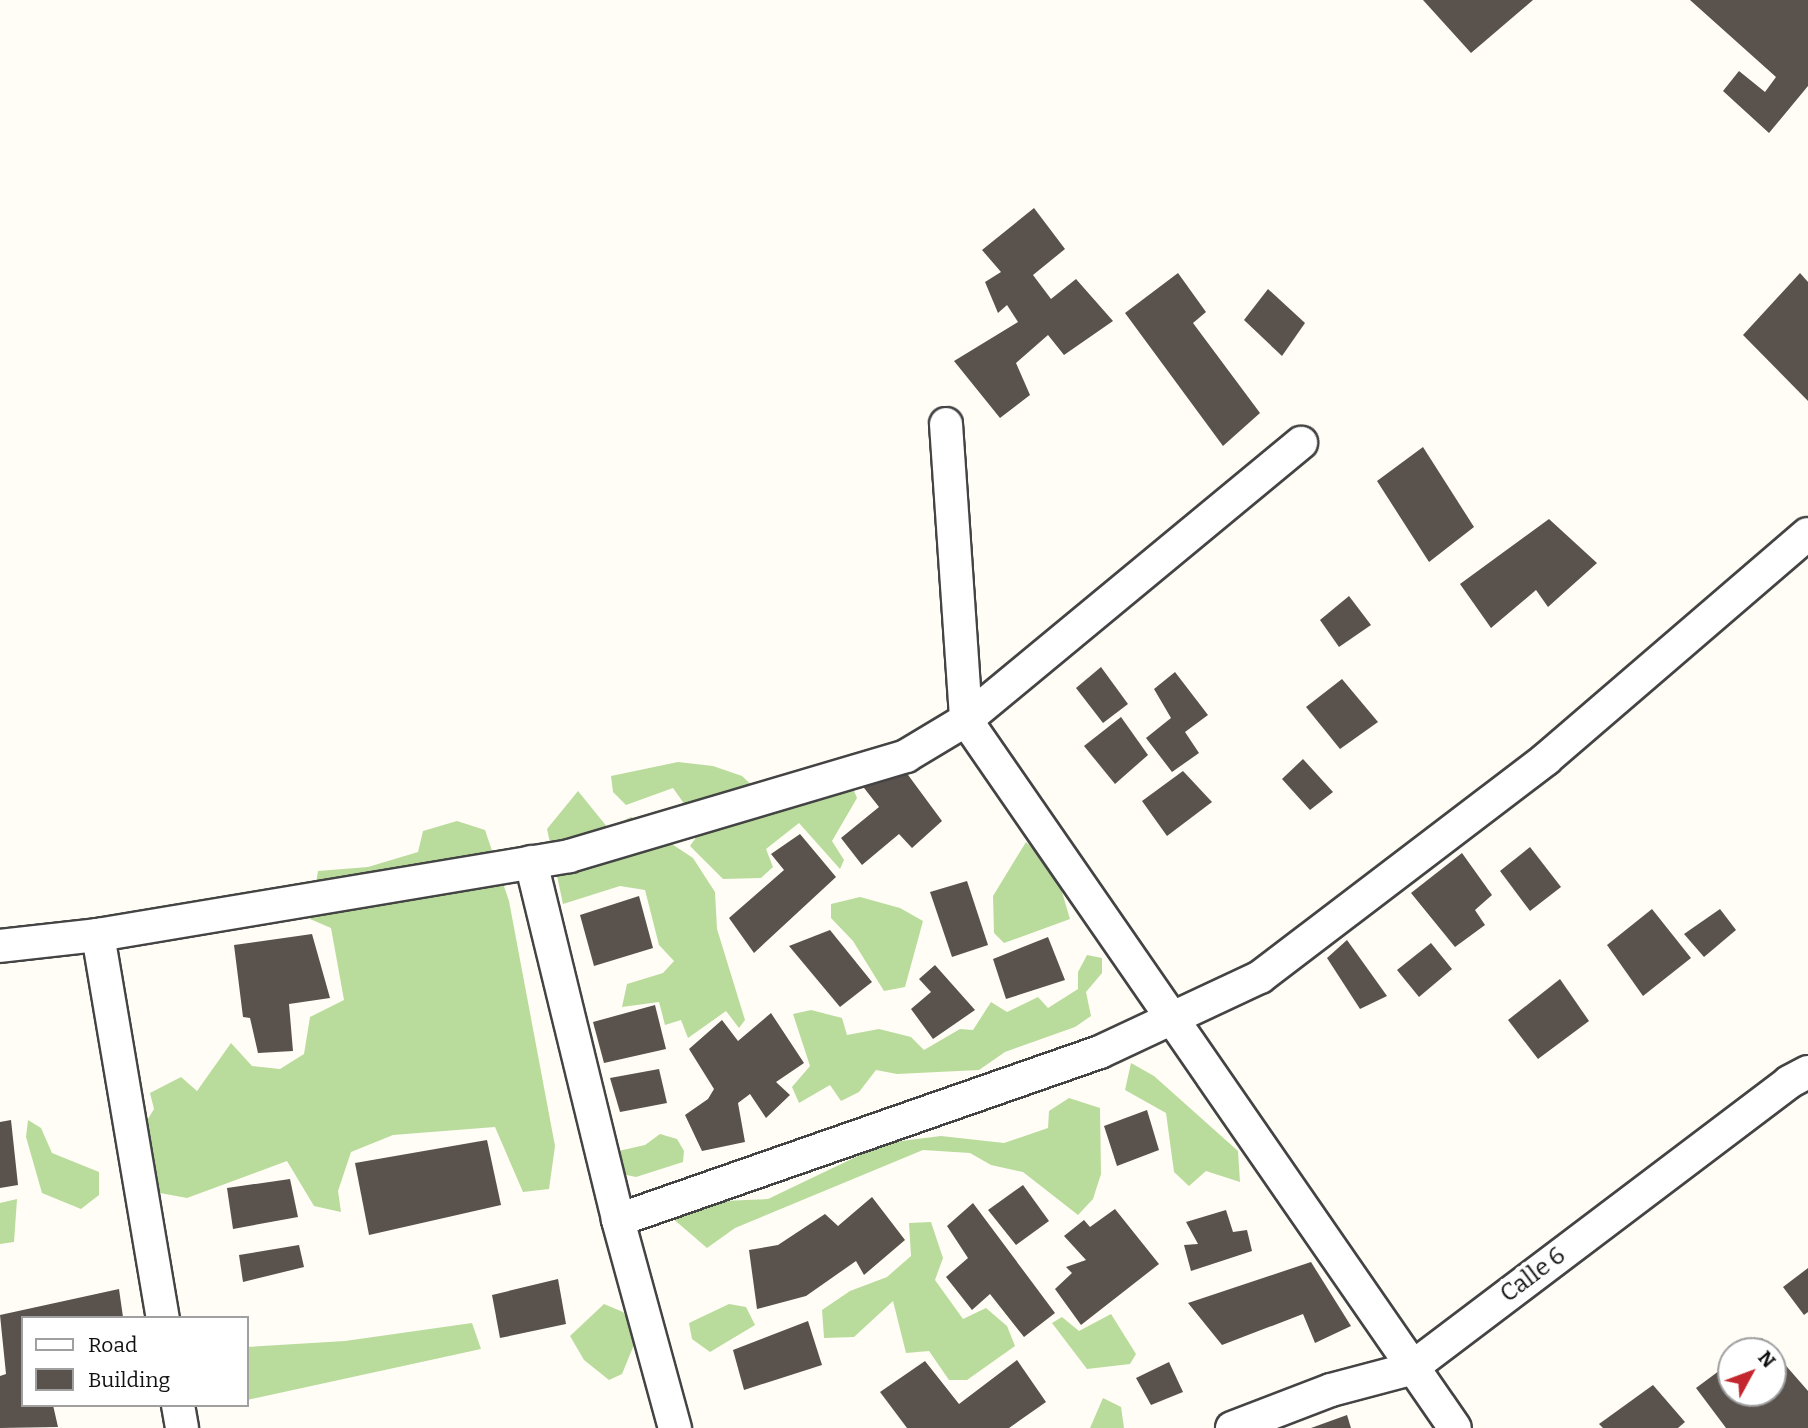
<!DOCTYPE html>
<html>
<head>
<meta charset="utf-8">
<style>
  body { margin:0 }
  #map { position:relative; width:1808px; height:1428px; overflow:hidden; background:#fffdf5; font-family:Bitter,serif }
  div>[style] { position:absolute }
  .forest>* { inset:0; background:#b9dc9c }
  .building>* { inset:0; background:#5a524d }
  .roads { filter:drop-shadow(2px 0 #444) drop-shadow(-2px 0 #444) drop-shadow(0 2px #444) drop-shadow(0 -2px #444) }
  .street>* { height:32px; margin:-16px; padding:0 16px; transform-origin:16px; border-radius:16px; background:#fff }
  span { translate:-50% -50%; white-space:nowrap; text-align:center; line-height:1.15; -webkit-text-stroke:7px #fff; paint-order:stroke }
  .street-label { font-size:24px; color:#111 }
  .legend { position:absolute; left:21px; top:1316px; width:228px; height:91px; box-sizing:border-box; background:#fff; border:2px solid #a0a0a0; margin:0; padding:9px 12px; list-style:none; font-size:21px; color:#111 }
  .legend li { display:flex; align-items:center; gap:14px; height:35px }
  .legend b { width:35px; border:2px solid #a0a0a0 }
  .north { position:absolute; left:1717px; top:1337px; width:70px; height:70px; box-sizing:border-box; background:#fff; border:2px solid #a0a0a0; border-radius:50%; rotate:49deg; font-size:19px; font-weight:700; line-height:28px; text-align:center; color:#111 }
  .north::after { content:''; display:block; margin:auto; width:24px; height:32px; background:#c4262e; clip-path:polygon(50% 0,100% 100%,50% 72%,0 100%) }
</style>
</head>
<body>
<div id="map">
  <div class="forest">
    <i style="clip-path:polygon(678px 762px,713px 766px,742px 776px,778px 810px,815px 772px,842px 762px,857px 798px,832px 841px,844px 860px,840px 869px,799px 823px,766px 849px,773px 867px,761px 878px,723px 879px,690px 846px,702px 829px,673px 788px,626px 805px,613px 792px,611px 776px)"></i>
    <i style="clip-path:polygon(578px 791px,608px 828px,631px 817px,693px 858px,715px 892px,717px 929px,745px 1020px,739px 1028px,726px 1011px,688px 1038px,681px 1020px,665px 1025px,659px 1002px,622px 1007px,627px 984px,663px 973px,674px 961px,659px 945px,645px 890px,620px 886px,563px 904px,547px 829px)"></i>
    <i style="clip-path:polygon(457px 821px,485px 830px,509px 901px,555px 1146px,549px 1189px,523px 1192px,495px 1127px,393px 1135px,351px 1152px,338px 1191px,341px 1212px,314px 1206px,287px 1161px,187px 1198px,160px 1193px,122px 1162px,154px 1109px,150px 1093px,181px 1077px,197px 1091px,231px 1043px,252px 1066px,280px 1069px,304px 1054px,310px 1017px,344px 1000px,331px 928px,310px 919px,318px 871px,368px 867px,418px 852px,423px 831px)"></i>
    <i style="clip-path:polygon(1026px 842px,1056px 872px,1070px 919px,1004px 943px,994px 933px,993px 896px)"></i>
    <i style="clip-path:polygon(860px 897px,900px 908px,923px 921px,905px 987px,884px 991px,853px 941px,831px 918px,831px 904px)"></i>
    <i style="clip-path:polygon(1087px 955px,1102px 958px,1102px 973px,1086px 992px,1091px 1016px,1075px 1027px,1005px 1052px,979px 1070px,897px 1074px,876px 1070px,859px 1092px,841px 1101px,830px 1085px,799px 1103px,792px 1087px,810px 1066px,793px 1014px,811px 1010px,842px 1018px,847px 1035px,879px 1029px,911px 1037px,924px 1050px,960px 1029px,973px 1030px,991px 1002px,1007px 1012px,1038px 997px,1048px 1008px,1078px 989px,1078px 972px)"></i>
    <i style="clip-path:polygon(1131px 1063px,1154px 1076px,1238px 1151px,1240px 1182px,1206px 1171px,1189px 1186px,1174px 1172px,1166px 1113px,1125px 1090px)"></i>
    <i style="clip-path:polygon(1069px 1098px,1100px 1108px,1101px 1174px,1093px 1199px,1078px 1215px,1023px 1172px,991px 1165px,970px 1153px,923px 1150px,735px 1228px,707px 1248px,671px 1217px,699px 1202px,768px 1199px,885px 1143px,941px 1136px,1004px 1143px,1048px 1128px,1049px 1111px)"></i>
    <i style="clip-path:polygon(28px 1120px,41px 1128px,52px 1153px,99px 1172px,99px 1195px,81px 1209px,42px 1193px,26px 1137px)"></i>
    <i style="clip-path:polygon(660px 1134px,677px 1139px,684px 1151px,683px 1162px,636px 1177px,622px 1174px,614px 1152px,645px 1145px)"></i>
    <i style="clip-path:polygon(17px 1199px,14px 1242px,0 1244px,0 1203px)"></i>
    <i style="clip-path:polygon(931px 1222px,943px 1258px,935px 1280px,963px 1319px,986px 1308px,1007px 1326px,1015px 1346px,967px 1380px,949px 1380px,929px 1351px,906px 1353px,893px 1301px,854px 1337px,824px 1338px,822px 1310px,850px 1291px,887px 1277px,911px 1256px,909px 1223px)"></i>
    <i style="clip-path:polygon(604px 1304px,623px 1312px,638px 1335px,622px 1374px,609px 1380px,584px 1360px,570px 1336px)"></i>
    <i style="clip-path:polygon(729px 1304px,746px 1307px,755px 1325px,710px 1352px,692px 1339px,689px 1323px)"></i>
    <i style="clip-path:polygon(1111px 1314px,1136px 1354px,1130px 1364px,1087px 1369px,1052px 1323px,1062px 1317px,1079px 1331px)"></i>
    <i style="clip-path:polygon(472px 1323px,481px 1349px,247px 1400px,247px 1347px,345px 1341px)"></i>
    <i style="clip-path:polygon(1103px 1398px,1121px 1407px,1124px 1428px,1090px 1428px)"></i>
  </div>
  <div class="building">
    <i style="clip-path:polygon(1423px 0,1533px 0,1471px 53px)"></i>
    <i style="clip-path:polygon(1690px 0,1808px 0,1808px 86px,1769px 133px,1723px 91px,1739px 71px,1765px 92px,1776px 77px)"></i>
    <i style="clip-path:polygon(1034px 208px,1065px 249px,1033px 275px,1051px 299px,1076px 279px,1113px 321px,1064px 355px,1048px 335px,1016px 363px,1030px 395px,1000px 418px,954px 361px,1018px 322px,1007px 305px,998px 313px,985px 282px,1001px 272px,982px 250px)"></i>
    <i style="clip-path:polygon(1178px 273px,1206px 312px,1193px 323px,1260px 413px,1223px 446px,1125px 313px)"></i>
    <i style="clip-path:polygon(1800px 273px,1808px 282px,1808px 401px,1743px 335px)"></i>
    <i style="clip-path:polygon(1268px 289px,1305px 323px,1282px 356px,1244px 320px)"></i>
    <i style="clip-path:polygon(1423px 447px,1474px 527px,1429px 562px,1377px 481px)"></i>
    <i style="clip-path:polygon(1549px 519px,1597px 563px,1548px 607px,1536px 590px,1491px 628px,1460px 584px)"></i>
    <i style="clip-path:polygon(1349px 596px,1371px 625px,1339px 647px,1320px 620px)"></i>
    <i style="clip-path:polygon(1101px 667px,1128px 704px,1103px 723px,1076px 688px)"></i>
    <i style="clip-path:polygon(1175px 672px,1208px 715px,1185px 732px,1199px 753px,1172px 772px,1146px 738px,1171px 718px,1154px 689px)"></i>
    <i style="clip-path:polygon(1342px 679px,1378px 722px,1340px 749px,1306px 707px)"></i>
    <i style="clip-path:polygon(1121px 717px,1148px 755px,1115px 784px,1084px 746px)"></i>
    <i style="clip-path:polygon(1303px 759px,1333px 792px,1310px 810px,1282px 779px)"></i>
    <i style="clip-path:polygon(900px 764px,942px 821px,912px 848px,899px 834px,862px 865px,841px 838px,879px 807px,857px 779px)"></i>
    <i style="clip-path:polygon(1183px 771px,1212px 802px,1167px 836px,1142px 801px)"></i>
    <i style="clip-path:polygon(800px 834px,836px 877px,754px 953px,729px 918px,784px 870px,771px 854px)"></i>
    <i style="clip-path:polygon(1530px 847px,1561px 887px,1530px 911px,1500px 871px)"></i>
    <i style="clip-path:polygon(1462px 853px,1492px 895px,1475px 910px,1485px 925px,1455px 947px,1411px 893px)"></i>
    <i style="clip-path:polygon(967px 881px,988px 945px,952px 957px,930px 892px)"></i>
    <i style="clip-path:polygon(639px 896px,653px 948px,594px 966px,580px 915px)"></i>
    <i style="clip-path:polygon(1652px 909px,1691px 958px,1643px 996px,1607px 945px)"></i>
    <i style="clip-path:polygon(1720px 909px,1736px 930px,1704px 957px,1684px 934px)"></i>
    <i style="clip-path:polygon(830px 930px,872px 982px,840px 1007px,789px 946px)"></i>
    <i style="clip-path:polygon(312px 934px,330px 998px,289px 1004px,293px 1051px,258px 1053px,250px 1018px,243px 1017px,234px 945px)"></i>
    <i style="clip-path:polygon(1048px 937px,1065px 980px,1006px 999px,993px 959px)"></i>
    <i style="clip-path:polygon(1347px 940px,1387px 996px,1360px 1009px,1327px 958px)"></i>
    <i style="clip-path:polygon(1431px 943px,1452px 969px,1419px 997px,1397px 970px)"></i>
    <i style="clip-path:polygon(935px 965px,975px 1010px,933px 1039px,911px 1009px,931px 992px,919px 979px)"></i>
    <i style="clip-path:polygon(1560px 979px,1589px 1021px,1538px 1059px,1508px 1020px)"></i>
    <i style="clip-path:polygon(655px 1005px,666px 1049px,604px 1063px,593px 1022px)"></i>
    <i style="clip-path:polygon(771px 1013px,804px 1063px,776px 1082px,790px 1095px,766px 1118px,750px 1094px,738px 1103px,745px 1142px,702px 1151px,685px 1115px,708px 1099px,714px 1089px,689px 1049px,722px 1020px,738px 1041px)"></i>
    <i style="clip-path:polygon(659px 1069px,667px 1103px,620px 1112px,610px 1078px)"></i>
    <i style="clip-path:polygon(1147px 1110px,1159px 1150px,1117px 1166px,1104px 1126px)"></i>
    <i style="clip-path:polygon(11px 1120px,18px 1185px,0 1188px,0 1122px)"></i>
    <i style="clip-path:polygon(487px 1140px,501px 1205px,369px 1235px,355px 1163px)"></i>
    <i style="clip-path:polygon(290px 1179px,298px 1217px,233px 1229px,227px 1188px)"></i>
    <i style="clip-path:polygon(1023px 1185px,1049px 1221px,1016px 1245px,988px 1210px)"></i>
    <i style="clip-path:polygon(872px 1197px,905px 1240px,864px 1275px,856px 1261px,806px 1296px,757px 1309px,749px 1250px,778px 1245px,825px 1214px,838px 1226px)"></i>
    <i style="clip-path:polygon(973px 1203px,1055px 1313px,1024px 1337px,990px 1294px,972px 1310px,946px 1277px,968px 1258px,947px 1226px)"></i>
    <i style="clip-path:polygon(1115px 1209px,1159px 1264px,1081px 1325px,1055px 1289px,1072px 1273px,1066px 1267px,1086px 1260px,1064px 1236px,1084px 1220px,1090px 1227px)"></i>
    <i style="clip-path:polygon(1226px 1210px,1233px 1232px,1247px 1230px,1252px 1251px,1191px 1271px,1184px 1245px,1198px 1244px,1186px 1222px)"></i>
    <i style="clip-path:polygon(299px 1245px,304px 1267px,243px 1282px,239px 1255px)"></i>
    <i style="clip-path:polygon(1311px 1262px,1351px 1326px,1315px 1343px,1303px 1314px,1222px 1345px,1188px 1303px)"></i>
    <i style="clip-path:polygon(1808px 1268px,1808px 1312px,1804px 1315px,1783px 1287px)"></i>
    <i style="clip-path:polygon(558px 1279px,566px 1324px,500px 1338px,492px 1295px)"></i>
    <i style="clip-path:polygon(119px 1289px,123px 1317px,23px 1318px,23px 1405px,53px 1405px,58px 1427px,0 1428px,0 1376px,6px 1374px,0 1315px)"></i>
    <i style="clip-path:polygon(808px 1321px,822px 1365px,744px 1390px,733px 1350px)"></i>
    <i style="clip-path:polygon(1762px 1338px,1808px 1391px,1808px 1428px,1726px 1428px,1696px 1388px,1731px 1362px,1731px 1393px,1773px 1393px,1773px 1351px,1745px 1351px)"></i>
    <i style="clip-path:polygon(1017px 1360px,1046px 1402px,1009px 1428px,907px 1428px,880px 1392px,925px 1361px,959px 1404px)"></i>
    <i style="clip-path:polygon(1169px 1362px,1183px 1392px,1151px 1405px,1136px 1378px)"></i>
    <i style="clip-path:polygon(1653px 1385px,1685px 1422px,1678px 1428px,1603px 1428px,1599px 1424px)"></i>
    <i style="clip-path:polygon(1347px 1415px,1351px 1428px,1311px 1428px)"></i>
  </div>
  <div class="roads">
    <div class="street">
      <i style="left:946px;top:424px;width:297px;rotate:86.1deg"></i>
      <i style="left:966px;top:720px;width:860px;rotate:55.37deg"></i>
      <i style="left:531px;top:862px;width:368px;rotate:76.3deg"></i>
      <i style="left:618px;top:1220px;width:216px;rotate:74.7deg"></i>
      <i style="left:98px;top:935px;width:388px;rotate:80.4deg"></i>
      <i style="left:0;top:946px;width:99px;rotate:-6.4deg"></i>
      <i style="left:98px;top:935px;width:478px;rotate:-9.5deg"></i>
      <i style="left:569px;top:856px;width:352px;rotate:-16.5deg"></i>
      <i style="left:906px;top:756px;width:70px;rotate:-31deg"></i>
      <i style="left:966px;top:720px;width:435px;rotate:-39.6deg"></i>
      <i style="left:618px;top:1220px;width:510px;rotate:-19.22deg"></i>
      <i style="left:1100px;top:1052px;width:177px;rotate:-25.1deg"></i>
      <i style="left:1260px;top:977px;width:360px;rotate:-37.3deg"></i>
      <i style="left:1546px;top:759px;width:345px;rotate:-40.7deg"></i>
      <i style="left:178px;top:1405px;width:23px;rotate:80deg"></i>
      <i style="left:1232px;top:1428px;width:106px;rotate:-21deg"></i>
      <i style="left:1331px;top:1390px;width:82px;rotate:-14.9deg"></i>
      <i style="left:1410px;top:1369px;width:475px;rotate:-37.1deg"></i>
      <i style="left:1789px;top:1082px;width:21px;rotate:-28deg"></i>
    </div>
  </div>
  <div class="street-label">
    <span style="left:1533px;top:1275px;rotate:-37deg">Calle 6</span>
  </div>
  <ul class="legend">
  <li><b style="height:9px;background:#fff"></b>Road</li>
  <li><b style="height:19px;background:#5a524d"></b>Building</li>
  </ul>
  <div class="north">N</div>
</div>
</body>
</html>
